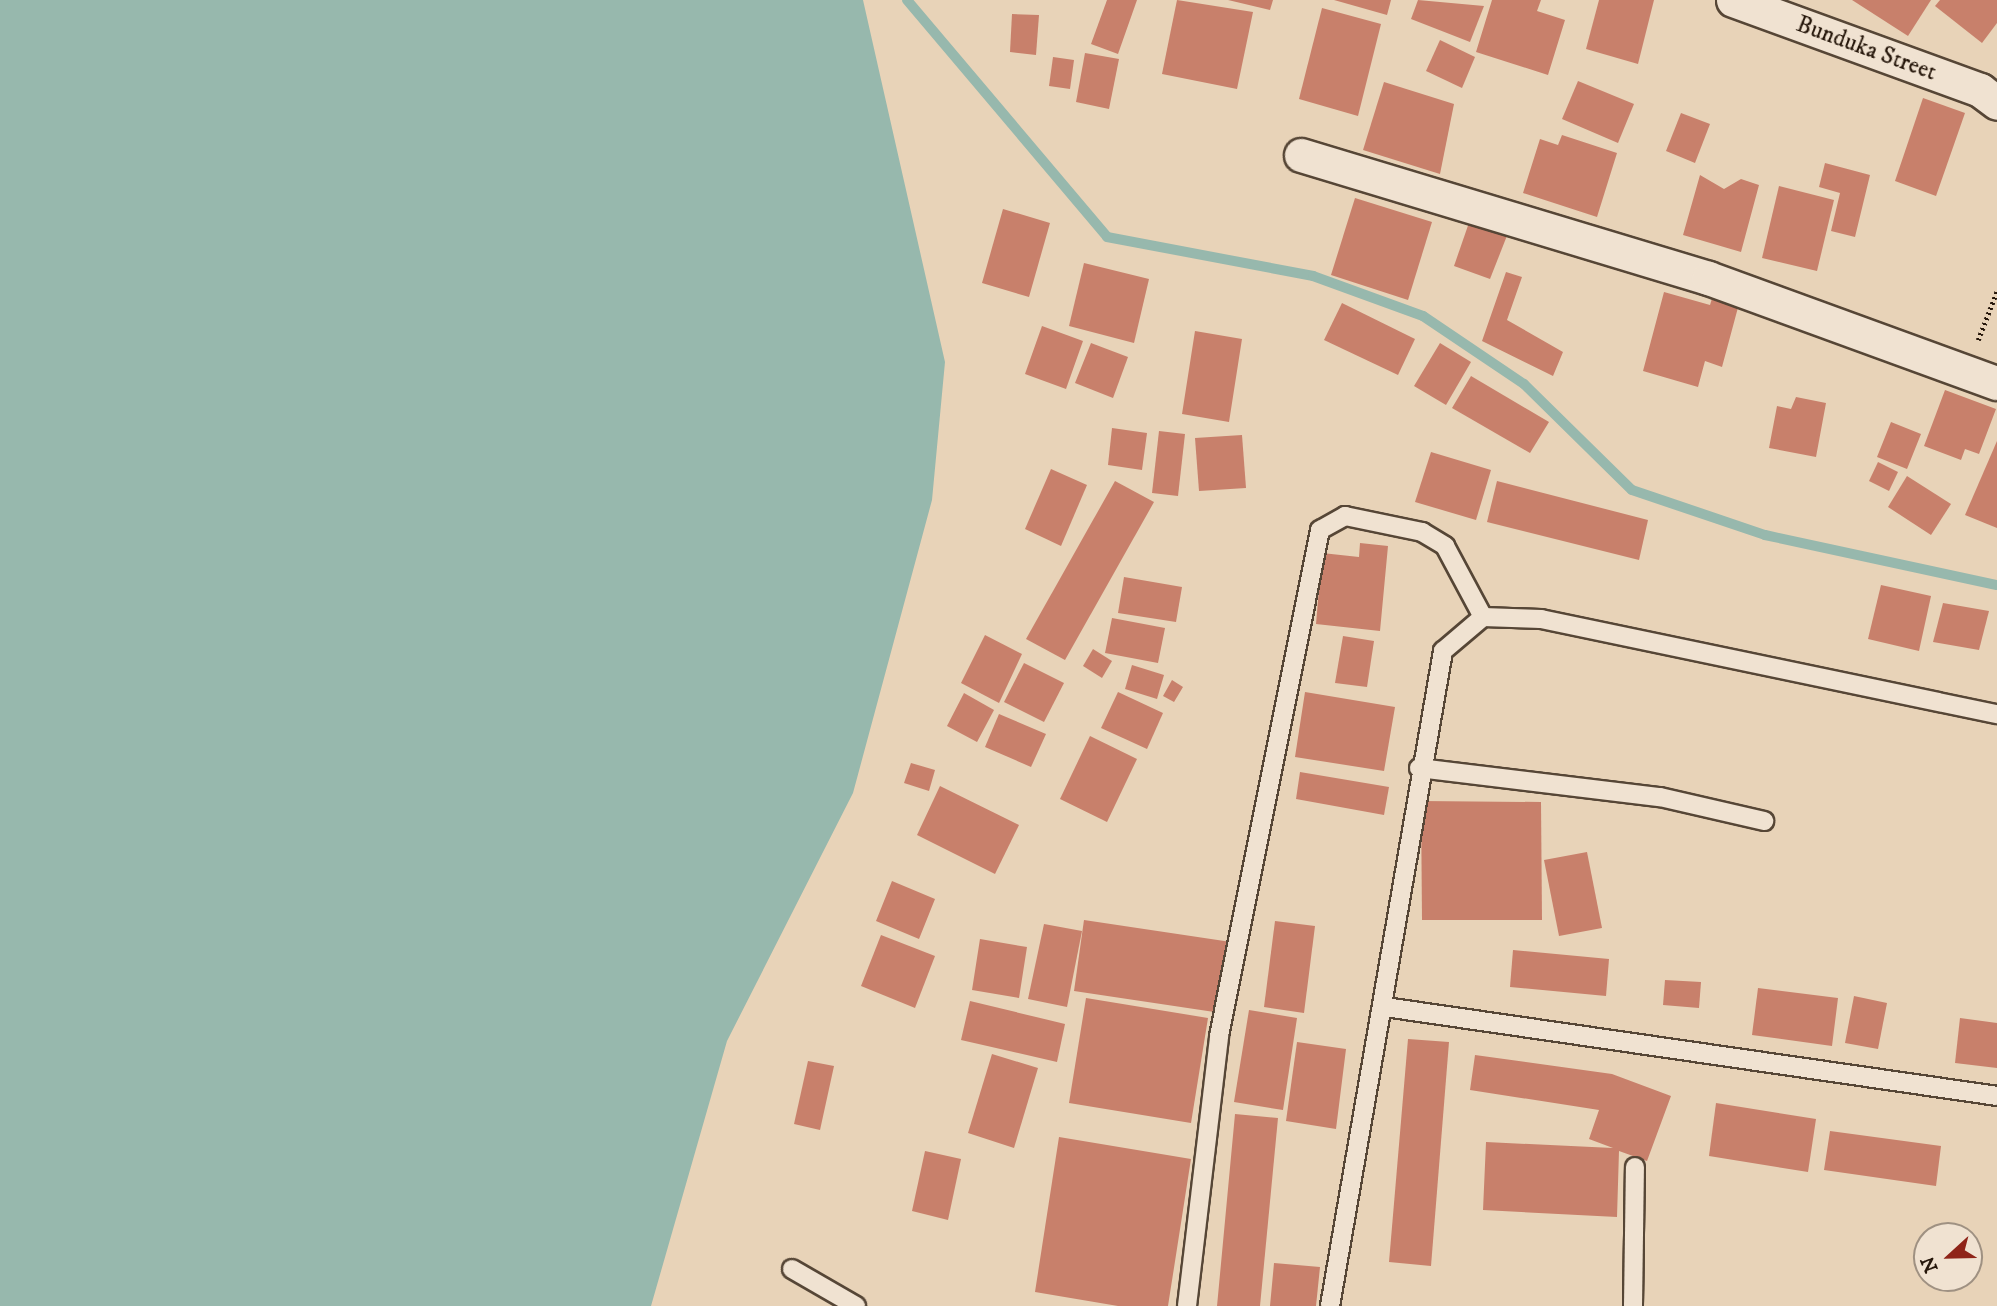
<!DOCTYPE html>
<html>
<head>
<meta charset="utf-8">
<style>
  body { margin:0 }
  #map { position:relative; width:1997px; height:1306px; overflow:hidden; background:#e8d3b8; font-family:"IM FELL DW Pica",serif }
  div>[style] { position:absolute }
  .water>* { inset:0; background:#97b8ad }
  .stream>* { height:10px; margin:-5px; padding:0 5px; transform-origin:5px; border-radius:5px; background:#97b8ad }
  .building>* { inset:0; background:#c8806b }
  .path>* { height:4.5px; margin-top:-2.25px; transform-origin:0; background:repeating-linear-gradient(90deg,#26170b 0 2px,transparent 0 5.5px) }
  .roads { filter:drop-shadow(2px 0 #564636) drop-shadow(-2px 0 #564636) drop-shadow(0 2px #564636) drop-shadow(0 -2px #564636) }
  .lane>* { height:18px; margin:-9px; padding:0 9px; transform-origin:9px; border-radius:9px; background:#f0e2d1 }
  .street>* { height:33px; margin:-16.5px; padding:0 16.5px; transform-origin:16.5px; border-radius:16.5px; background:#f0e2d1 }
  span { translate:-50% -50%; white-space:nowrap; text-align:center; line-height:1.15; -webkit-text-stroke:5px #f0e2d1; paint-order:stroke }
  .street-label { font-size:24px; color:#26170b }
  .north { position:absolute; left:1913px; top:1222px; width:70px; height:70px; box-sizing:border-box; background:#f0e2d1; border:2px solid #9f9182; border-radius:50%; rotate:248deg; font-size:19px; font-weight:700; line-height:28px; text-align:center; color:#26170b }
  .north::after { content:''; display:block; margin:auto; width:24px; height:32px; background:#8f2418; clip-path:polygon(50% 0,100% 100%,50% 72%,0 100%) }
</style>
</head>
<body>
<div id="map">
  <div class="water">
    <i style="clip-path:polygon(0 0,863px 0,945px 362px,932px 500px,853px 793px,727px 1041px,651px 1306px,0 1306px)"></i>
  </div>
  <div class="stream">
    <i style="left:907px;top:0;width:310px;rotate:49.8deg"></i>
    <i style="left:1107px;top:237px;width:210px;rotate:10.7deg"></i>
    <i style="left:1313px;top:276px;width:117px;rotate:20deg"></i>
    <i style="left:1423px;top:316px;width:122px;rotate:34deg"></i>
    <i style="left:1524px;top:384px;width:151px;rotate:44.5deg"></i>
    <i style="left:1632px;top:490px;width:140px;rotate:18.7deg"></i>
    <i style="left:1765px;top:535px;width:237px;rotate:12.2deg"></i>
  </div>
  <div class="building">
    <i style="clip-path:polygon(1107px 0,1137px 0,1118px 54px,1091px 44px)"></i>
    <i style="clip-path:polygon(1177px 0,1253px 12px,1237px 89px,1162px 74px)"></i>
    <i style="clip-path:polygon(1228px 0,1273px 0,1270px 10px)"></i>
    <i style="clip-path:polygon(1334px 0,1391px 0,1387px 15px)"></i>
    <i style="clip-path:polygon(1418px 0,1484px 6px,1470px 42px,1411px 19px)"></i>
    <i style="clip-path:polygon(1492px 0,1541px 0,1537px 11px,1565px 20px,1548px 75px,1476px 52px)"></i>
    <i style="clip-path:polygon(1599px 0,1654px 0,1638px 64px,1586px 49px)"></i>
    <i style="clip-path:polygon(1852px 0,1931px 0,1908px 36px)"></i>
    <i style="clip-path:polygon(1940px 0,1997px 0,1997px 23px,1982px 43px,1935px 6px)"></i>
    <i style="clip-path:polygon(1322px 8px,1381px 24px,1358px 116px,1299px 99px)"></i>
    <i style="clip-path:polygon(1012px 14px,1039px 15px,1036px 55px,1010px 52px)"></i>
    <i style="clip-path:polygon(1440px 40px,1475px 57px,1462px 88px,1426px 71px)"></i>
    <i style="clip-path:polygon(1085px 53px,1119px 59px,1109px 109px,1076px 102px)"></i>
    <i style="clip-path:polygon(1053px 57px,1074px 60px,1070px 89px,1049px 86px)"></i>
    <i style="clip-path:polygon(1578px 81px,1634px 104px,1618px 143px,1562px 119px)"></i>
    <i style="clip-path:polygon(1384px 82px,1454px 104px,1440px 174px,1363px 150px)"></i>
    <i style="clip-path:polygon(1923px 98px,1965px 113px,1936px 196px,1895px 181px)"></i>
    <i style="clip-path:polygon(1681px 113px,1710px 124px,1695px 163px,1666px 151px)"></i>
    <i style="clip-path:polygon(1562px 135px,1617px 153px,1597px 217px,1523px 193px,1540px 139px,1558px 145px)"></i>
    <i style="clip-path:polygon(1825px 163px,1870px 175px,1855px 237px,1831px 231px,1840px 193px,1819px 187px)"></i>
    <i style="clip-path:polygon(1700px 175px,1724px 189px,1741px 179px,1759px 185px,1741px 252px,1683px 235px)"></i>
    <i style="clip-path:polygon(1779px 186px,1834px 200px,1817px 271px,1762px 258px)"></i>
    <i style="clip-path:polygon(1355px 198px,1432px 222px,1408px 300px,1331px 275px)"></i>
    <i style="clip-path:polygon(1003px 209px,1050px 223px,1029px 297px,982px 283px)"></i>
    <i style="clip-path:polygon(1472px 214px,1510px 228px,1490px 279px,1454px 266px)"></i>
    <i style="clip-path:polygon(1084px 263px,1149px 279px,1134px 343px,1069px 326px)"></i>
    <i style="clip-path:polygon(1506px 272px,1522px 277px,1507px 320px,1563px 352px,1553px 376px,1482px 341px)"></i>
    <i style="clip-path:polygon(1664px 292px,1710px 305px,1714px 292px,1740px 300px,1722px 367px,1705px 361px,1698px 387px,1643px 371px)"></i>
    <i style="clip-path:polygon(1342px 303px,1415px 339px,1398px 375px,1324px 340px)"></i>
    <i style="clip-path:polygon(1042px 326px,1083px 341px,1066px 389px,1025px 374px)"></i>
    <i style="clip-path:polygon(1195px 331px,1242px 339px,1229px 422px,1182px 414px)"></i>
    <i style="clip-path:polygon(1091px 343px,1128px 357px,1113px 398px,1075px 383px)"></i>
    <i style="clip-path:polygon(1440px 343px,1471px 362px,1446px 405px,1414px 386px)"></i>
    <i style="clip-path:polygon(1471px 376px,1549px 422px,1530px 453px,1452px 408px)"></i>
    <i style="clip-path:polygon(1945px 390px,1996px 409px,1979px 454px,1965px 449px,1961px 460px,1924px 446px)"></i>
    <i style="clip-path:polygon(1796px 397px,1826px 403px,1816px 457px,1769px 448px,1777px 406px,1791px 409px)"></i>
    <i style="clip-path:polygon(1891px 422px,1921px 434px,1907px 469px,1877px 457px)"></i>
    <i style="clip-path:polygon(1112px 428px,1147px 433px,1142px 470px,1108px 465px)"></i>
    <i style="clip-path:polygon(1159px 431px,1185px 434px,1178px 496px,1152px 493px)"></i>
    <i style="clip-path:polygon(1242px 435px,1246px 488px,1199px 491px,1195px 438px)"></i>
    <i style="clip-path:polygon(1997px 441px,1997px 528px,1965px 515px)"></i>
    <i style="clip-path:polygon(1431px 452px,1491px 470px,1476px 520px,1415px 502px)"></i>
    <i style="clip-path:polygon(1878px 462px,1898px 472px,1889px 491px,1869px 481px)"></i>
    <i style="clip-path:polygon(1051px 469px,1087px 485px,1061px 546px,1025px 529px)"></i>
    <i style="clip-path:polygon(1907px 476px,1951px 504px,1931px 535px,1888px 507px)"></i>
    <i style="clip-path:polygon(1115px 481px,1154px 502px,1065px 660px,1026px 639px)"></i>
    <i style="clip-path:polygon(1497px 481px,1648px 520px,1639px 560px,1487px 522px)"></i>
    <i style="clip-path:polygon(1360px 543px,1388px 546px,1380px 631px,1316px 624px,1322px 553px,1359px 557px)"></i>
    <i style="clip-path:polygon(1124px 577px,1182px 587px,1176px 622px,1118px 613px)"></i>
    <i style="clip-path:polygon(1881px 585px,1931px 596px,1919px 651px,1868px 639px)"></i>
    <i style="clip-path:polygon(1943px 603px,1989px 611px,1979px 650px,1933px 642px)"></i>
    <i style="clip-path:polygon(1112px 618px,1165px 628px,1158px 663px,1105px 653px)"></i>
    <i style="clip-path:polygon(985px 635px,1022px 654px,999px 703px,961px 683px)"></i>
    <i style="clip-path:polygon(1343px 636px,1374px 641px,1367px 687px,1335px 683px)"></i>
    <i style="clip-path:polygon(1093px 649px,1112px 661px,1102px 678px,1083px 666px)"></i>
    <i style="clip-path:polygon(1024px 663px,1064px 683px,1044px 722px,1004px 702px)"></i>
    <i style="clip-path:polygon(1132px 665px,1164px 675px,1157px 699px,1125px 689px)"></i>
    <i style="clip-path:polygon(1172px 680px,1183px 687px,1174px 702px,1163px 696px)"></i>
    <i style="clip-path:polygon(1118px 692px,1163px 713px,1147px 749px,1101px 728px)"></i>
    <i style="clip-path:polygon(1305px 692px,1395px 707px,1384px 771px,1295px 757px)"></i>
    <i style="clip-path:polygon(964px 693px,994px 710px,977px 742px,947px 726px)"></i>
    <i style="clip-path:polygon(999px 714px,1046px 734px,1031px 767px,985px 747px)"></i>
    <i style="clip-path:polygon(1090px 736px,1137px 759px,1107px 822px,1060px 799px)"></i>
    <i style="clip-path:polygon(911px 763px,935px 770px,929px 791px,904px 783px)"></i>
    <i style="clip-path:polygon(1300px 772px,1389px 787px,1384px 815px,1296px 799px)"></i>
    <i style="clip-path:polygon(940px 786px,1019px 825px,995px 874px,917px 835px)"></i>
    <i style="clip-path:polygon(1421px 801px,1541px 802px,1542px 920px,1422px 920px)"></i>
    <i style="clip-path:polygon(1587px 852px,1602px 928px,1559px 936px,1544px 860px)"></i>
    <i style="clip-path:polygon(892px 881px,935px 899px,919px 939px,876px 921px)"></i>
    <i style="clip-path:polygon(1084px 920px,1231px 942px,1221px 1013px,1074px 991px)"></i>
    <i style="clip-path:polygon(1275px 921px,1315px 926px,1304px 1013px,1264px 1007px)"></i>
    <i style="clip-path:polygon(1044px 924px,1082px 931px,1067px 1007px,1028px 999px)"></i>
    <i style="clip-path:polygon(881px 935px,935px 956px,915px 1008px,861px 986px)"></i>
    <i style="clip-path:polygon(980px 939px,1027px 947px,1019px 998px,972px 990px)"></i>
    <i style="clip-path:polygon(1513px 950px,1609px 959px,1606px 996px,1510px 987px)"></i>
    <i style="clip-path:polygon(1665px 980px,1701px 982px,1699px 1008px,1663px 1005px)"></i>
    <i style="clip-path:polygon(1758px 988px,1838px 998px,1832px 1046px,1752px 1035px)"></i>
    <i style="clip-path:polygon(1854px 996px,1887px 1003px,1878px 1049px,1845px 1043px)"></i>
    <i style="clip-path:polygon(1086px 998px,1208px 1018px,1191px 1123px,1069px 1103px)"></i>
    <i style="clip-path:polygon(970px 1001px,1065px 1024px,1057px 1062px,961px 1040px)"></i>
    <i style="clip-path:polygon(1249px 1010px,1297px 1018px,1283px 1110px,1234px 1102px)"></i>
    <i style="clip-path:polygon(1960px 1018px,1997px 1023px,1997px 1068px,1955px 1063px)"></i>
    <i style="clip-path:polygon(1408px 1039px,1449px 1042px,1431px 1266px,1389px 1262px)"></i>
    <i style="clip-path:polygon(1297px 1042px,1346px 1049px,1336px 1129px,1286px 1121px)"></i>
    <i style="clip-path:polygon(992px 1054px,1038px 1068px,1014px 1148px,968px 1133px)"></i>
    <i style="clip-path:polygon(1475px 1055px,1612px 1074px,1671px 1096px,1647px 1161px,1619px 1151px,1617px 1217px,1483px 1210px,1486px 1142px,1613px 1148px,1589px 1139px,1599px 1110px,1470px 1090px)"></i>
    <i style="clip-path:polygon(808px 1061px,834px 1066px,820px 1130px,794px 1124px)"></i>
    <i style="clip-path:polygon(1716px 1103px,1816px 1119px,1808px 1172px,1709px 1156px)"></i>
    <i style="clip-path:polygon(1235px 1114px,1278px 1118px,1260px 1306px,1217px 1306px)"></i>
    <i style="clip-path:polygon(1830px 1131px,1941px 1146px,1936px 1186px,1824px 1170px)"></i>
    <i style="clip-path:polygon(1059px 1137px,1191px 1159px,1168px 1306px,1118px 1306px,1035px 1292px)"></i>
    <i style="clip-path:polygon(925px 1151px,961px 1159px,948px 1220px,912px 1211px)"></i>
    <i style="clip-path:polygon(1274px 1263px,1320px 1267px,1316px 1306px,1270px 1306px)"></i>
  </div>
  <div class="path">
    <i style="left:1978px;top:340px;width:53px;rotate:-68.8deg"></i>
  </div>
  <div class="roads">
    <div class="lane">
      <i style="left:1419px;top:768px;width:243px;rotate:6.9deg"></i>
      <i style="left:1660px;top:797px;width:107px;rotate:13deg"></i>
      <i style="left:1385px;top:1007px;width:618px;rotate:8.27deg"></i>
      <i style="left:792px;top:1269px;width:74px;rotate:30deg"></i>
      <i style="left:1187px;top:1306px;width:272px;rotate:-83.2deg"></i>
      <i style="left:1219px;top:1036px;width:516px;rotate:-78.71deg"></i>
      <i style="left:1320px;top:530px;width:29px;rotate:-29deg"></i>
      <i style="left:1345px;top:516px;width:79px;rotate:11.7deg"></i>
      <i style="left:1422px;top:532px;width:27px;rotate:31deg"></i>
      <i style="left:1445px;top:546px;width:81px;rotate:61.8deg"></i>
      <i style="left:1330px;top:1306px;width:665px;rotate:-80.21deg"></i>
      <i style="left:1443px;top:651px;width:52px;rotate:-40.4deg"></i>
      <i style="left:1483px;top:617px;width:58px;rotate:2deg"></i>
      <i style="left:1541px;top:619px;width:466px;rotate:11.8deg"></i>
      <i style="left:1633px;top:1306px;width:139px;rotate:-89.2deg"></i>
    </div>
    <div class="street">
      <i style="left:1733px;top:0;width:263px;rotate:20deg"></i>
      <i style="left:1980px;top:90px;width:21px;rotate:37deg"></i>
      <i style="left:1301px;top:155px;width:425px;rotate:16.8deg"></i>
      <i style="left:1708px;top:278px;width:307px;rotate:20deg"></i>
    </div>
  </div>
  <div class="street-label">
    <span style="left:1866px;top:49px;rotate:20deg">Bunduka Street</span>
  </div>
  <div class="north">N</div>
</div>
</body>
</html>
